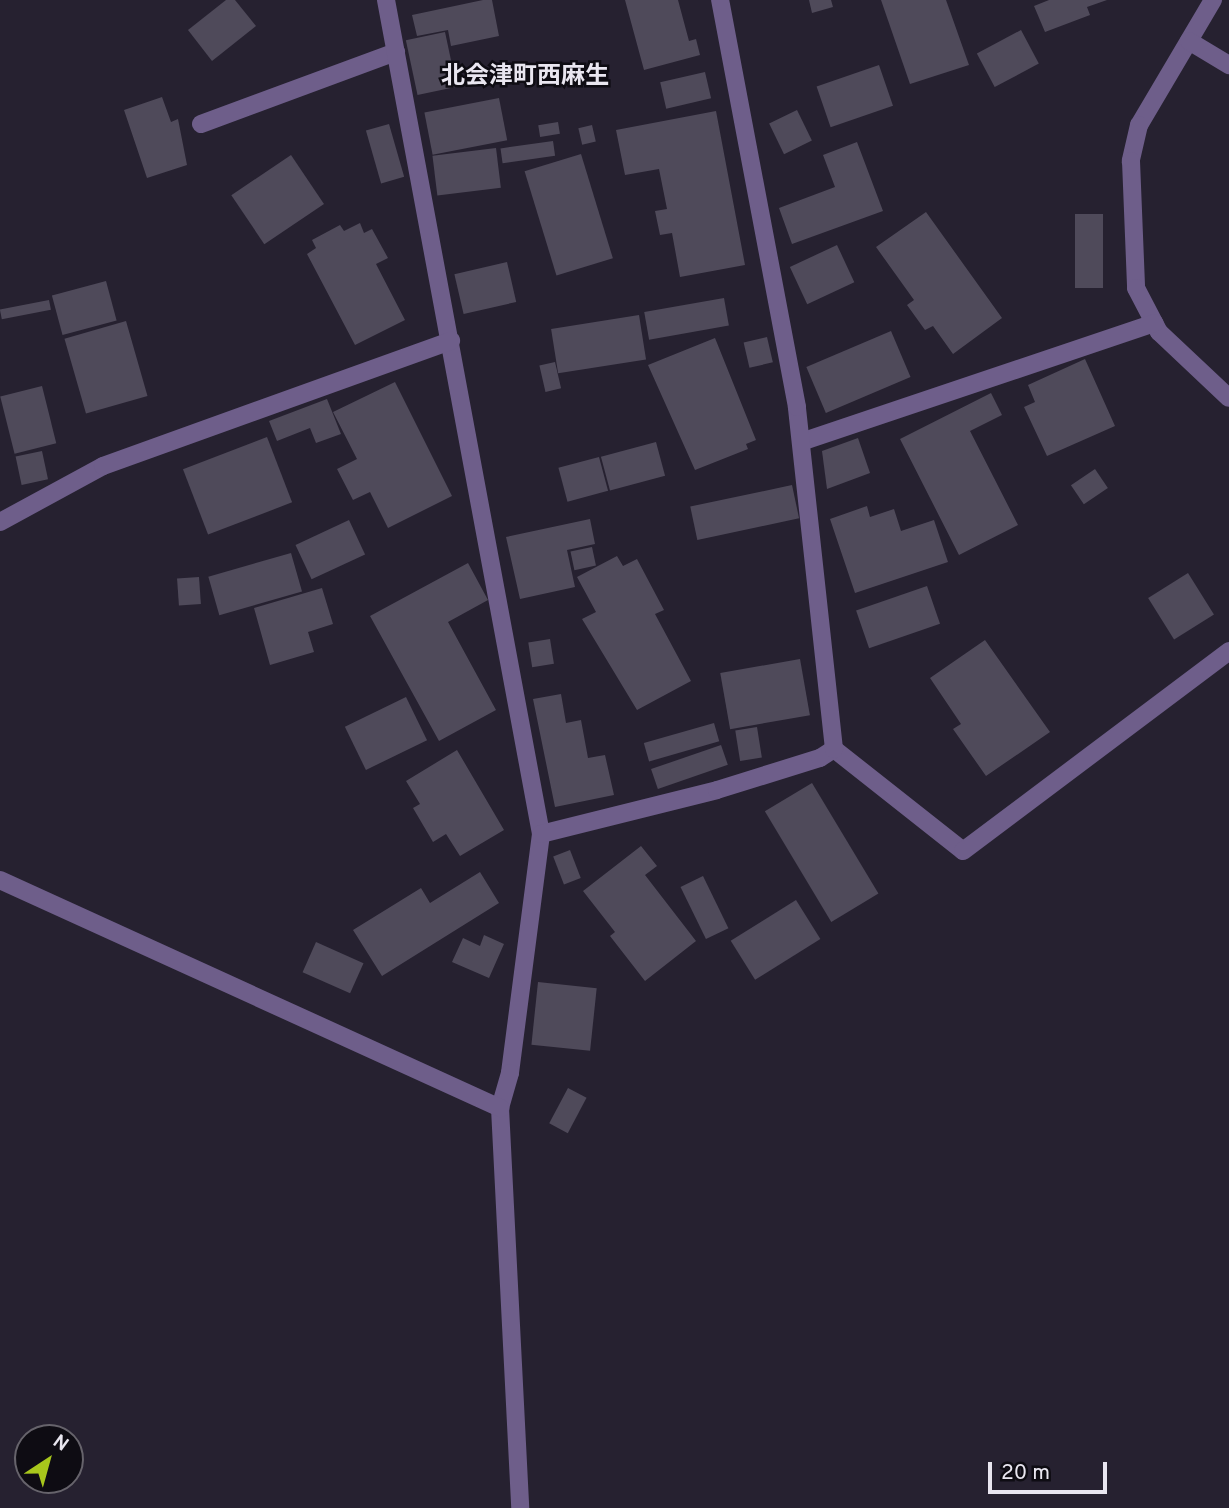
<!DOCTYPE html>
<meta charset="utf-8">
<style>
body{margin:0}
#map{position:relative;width:1229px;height:1508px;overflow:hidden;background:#262130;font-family:Overpass,"Noto Sans JP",sans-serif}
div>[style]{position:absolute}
.building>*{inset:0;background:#4f4a5a;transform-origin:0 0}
.lane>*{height:18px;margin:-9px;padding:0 9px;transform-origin:9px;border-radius:9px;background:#6e5e8a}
.street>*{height:18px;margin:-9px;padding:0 9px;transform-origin:9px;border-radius:9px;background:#6e5e8a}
span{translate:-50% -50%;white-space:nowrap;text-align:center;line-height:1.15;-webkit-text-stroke:5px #0e0c13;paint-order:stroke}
.quarter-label{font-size:24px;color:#e9e6f0;font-weight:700}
.north{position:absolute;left:14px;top:1424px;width:70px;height:70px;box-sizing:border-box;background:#0e0c13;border:2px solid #66636b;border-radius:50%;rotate:36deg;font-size:19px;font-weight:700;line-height:28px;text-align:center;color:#e9e6f0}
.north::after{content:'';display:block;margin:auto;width:24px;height:32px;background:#a8c71c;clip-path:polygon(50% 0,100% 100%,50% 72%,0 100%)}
.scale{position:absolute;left:988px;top:1462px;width:119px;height:32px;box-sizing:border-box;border:4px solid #e9e6f0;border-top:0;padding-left:9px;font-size:21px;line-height:24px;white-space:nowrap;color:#e9e6f0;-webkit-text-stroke:5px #0e0c13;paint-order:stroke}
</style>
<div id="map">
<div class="building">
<div style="clip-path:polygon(226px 0,235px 0,256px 26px,212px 61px,188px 30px)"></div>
<div style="clip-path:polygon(483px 0,492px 0,499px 36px,451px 46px,448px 30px,417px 36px,412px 15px)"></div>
<div style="clip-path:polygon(625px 0,678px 0,689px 41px,696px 39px,700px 55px,644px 70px)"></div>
<div style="clip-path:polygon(809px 0,831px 0,833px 7px,812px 13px)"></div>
<div style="clip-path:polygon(881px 0,946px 0,969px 65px,910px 84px)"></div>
<div style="clip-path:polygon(1049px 0,1107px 0,1087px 7px,1090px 15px,1045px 32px,1034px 6px)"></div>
<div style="left:1021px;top:30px;width:38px;height:50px;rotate:62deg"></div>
<div style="left:445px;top:32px;width:56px;height:40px;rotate:78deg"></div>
<div style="left:879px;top:65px;width:43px;height:66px;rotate:71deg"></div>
<div style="left:705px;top:72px;width:27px;height:46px;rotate:77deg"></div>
<div style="clip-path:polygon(162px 97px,171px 122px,178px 119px,187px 165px,147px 178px,124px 110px)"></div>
<div style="left:499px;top:98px;width:43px;height:76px;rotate:79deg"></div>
<div style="left:797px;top:110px;width:34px;height:31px;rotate:64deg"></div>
<div style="clip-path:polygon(716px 111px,745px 265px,680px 277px,672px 233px,660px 235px,655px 211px,667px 209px,659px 169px,625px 175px,616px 130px)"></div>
<div style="left:558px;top:122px;width:12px;height:20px;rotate:81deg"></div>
<div style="left:389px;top:124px;width:55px;height:24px;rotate:74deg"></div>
<div style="left:592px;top:125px;width:17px;height:14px;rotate:77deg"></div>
<div style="left:553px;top:141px;width:15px;height:53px;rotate:82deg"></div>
<div style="clip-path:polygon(857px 142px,883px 211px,792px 244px,779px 208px,835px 187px,823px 155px)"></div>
<div style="left:496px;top:148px;width:40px;height:64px;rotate:83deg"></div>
<div style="left:581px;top:154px;width:109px;height:59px;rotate:73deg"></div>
<div style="left:291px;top:155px;width:59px;height:72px;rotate:56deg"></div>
<div style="clip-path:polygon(926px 212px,1002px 318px,953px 354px,933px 326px,925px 330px,907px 305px,914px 300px,876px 247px)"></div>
<div style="left:1075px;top:214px;width:28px;height:74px"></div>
<div style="clip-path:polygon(360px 223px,364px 233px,372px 229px,388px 258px,376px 264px,405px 320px,355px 345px,307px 254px,316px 248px,312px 240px,340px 225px,344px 231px)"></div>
<div style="left:837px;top:245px;width:41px;height:52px;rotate:65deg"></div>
<div style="left:507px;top:262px;width:41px;height:54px;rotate:77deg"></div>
<div style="left:106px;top:281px;width:41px;height:56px;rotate:75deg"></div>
<div style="left:724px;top:298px;width:28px;height:81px;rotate:80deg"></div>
<div style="left:49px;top:300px;width:10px;height:50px;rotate:79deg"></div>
<div style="left:639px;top:315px;width:45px;height:89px;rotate:81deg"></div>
<div style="left:126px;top:321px;width:78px;height:64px;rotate:74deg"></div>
<div style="left:891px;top:331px;width:50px;height:92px;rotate:67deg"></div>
<div style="left:767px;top:337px;width:26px;height:24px;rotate:77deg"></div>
<div style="clip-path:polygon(715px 338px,756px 440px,746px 444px,748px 449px,695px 470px,648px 365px)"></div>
<div style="clip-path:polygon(1085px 359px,1115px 426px,1047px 456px,1024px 407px,1035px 402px,1028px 385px)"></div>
<div style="left:555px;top:362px;width:27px;height:16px;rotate:77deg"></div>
<div style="clip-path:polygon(395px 382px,452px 496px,388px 528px,370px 492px,353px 500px,337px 469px,357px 459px,333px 412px)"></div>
<div style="left:42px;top:386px;width:59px;height:43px;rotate:76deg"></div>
<div style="clip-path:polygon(991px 393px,1002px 415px,970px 431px,1018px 525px,959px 555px,900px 439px)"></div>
<div style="clip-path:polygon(327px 399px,341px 434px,316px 443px,310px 428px,277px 441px,269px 421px)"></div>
<div style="left:267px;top:437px;width:70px;height:90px;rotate:69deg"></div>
<div style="clip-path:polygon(858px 438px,870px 473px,827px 489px,822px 451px)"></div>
<div style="left:656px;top:442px;width:35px;height:57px;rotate:75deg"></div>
<div style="left:42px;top:451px;width:29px;height:27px;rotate:78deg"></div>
<div style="left:599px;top:457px;width:35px;height:42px;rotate:75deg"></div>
<div style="left:1095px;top:469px;width:23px;height:29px;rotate:56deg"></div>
<div style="left:792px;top:485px;width:34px;height:104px;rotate:78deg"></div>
<div style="clip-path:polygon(867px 506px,870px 517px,894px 509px,901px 531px,934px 520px,948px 562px,855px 593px,830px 519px)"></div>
<div style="clip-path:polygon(590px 519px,595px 544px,567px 550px,575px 587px,520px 599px,506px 537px)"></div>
<div style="left:349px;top:520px;width:38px;height:59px;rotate:65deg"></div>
<div style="left:592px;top:547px;width:19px;height:22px;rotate:78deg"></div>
<div style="left:291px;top:553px;width:40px;height:86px;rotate:74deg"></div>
<div style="clip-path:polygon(617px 556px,623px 566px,637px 559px,664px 610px,655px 614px,691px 681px,637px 710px,582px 619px,596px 612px,577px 577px)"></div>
<div style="clip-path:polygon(468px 563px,488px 600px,448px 622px,496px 710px,439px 741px,370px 616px)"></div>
<div style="left:1188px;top:573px;width:49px;height:47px;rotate:58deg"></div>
<div style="left:199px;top:577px;width:27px;height:22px;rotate:86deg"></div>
<div style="left:927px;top:586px;width:40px;height:75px;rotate:71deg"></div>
<div style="clip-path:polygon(322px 588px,333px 624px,308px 632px,314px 652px,270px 665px,254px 608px)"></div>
<div style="left:550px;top:639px;width:25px;height:22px;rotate:81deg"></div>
<div style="clip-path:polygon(985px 640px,1050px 732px,986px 776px,953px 729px,961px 724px,930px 678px)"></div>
<div style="left:800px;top:659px;width:57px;height:81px;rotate:80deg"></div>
<div style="clip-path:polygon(561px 694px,566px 723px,581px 720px,588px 758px,605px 755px,614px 795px,555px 807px,533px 699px)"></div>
<div style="left:406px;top:697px;width:48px;height:68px;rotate:64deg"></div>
<div style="left:714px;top:723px;width:19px;height:73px;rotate:74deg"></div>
<div style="left:757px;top:727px;width:31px;height:22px;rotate:81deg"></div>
<div style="left:721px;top:745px;width:21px;height:74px;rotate:71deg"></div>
<div style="clip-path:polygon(457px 750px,504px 830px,460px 856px,446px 834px,433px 842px,413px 808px,420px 804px,406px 781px)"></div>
<div style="left:812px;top:783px;width:129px;height:55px;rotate:59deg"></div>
<div style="clip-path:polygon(641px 846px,657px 866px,645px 875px,696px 941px,645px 981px,610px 936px,615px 932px,583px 891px)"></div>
<div style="left:570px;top:850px;width:30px;height:18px;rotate:69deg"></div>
<div style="clip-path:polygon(480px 872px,499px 903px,382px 976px,353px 930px,421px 888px,430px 903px)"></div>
<div style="left:703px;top:876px;width:58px;height:25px;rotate:64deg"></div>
<div style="left:796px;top:900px;width:46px;height:77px;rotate:58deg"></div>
<div style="clip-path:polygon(484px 935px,504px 944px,489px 978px,452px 962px,463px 938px,480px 946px)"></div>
<div style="left:316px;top:942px;width:52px;height:33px;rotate:24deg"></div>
<div style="left:538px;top:982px;width:59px;height:63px;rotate:6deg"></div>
<div style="left:568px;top:1088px;width:21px;height:40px;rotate:28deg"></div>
</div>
<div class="lane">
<div style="left:201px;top:124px;width:208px;rotate:-20.3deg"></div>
</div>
<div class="street">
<div style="left:386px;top:0;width:848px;rotate:79.47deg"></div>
<div style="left:541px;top:834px;width:241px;rotate:97.4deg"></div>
<div style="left:510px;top:1073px;width:36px;rotate:106deg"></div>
<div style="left:500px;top:1108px;width:400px;rotate:87.1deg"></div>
<div style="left:1213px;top:0;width:145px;rotate:120.6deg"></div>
<div style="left:1139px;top:125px;width:37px;rotate:103deg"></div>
<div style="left:1131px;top:161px;width:127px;rotate:87.7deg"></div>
<div style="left:1136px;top:288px;width:50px;rotate:62.4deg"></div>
<div style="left:1159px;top:332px;width:96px;rotate:43.3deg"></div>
<div style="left:1189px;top:41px;width:47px;rotate:31deg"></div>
<div style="left:801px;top:442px;width:373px;rotate:-18.6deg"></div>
<div style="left:0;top:522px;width:117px;rotate:-28.5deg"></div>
<div style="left:103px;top:466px;width:370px;rotate:-19.8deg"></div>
<div style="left:834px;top:749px;width:164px;rotate:38.3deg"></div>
<div style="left:963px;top:851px;width:333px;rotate:-36.9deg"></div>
<div style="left:541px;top:834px;width:181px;rotate:-14deg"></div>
<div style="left:717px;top:790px;width:108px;rotate:-17.3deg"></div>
<div style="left:820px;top:758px;width:17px;rotate:-33deg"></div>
<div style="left:834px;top:749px;width:344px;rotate:-96.2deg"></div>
<div style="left:797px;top:407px;width:414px;rotate:-100.7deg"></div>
<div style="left:0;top:880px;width:550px;rotate:24.51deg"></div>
</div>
<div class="quarter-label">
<span style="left:525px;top:78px">北会津町西麻生</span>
</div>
<div class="north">N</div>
<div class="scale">20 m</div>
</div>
